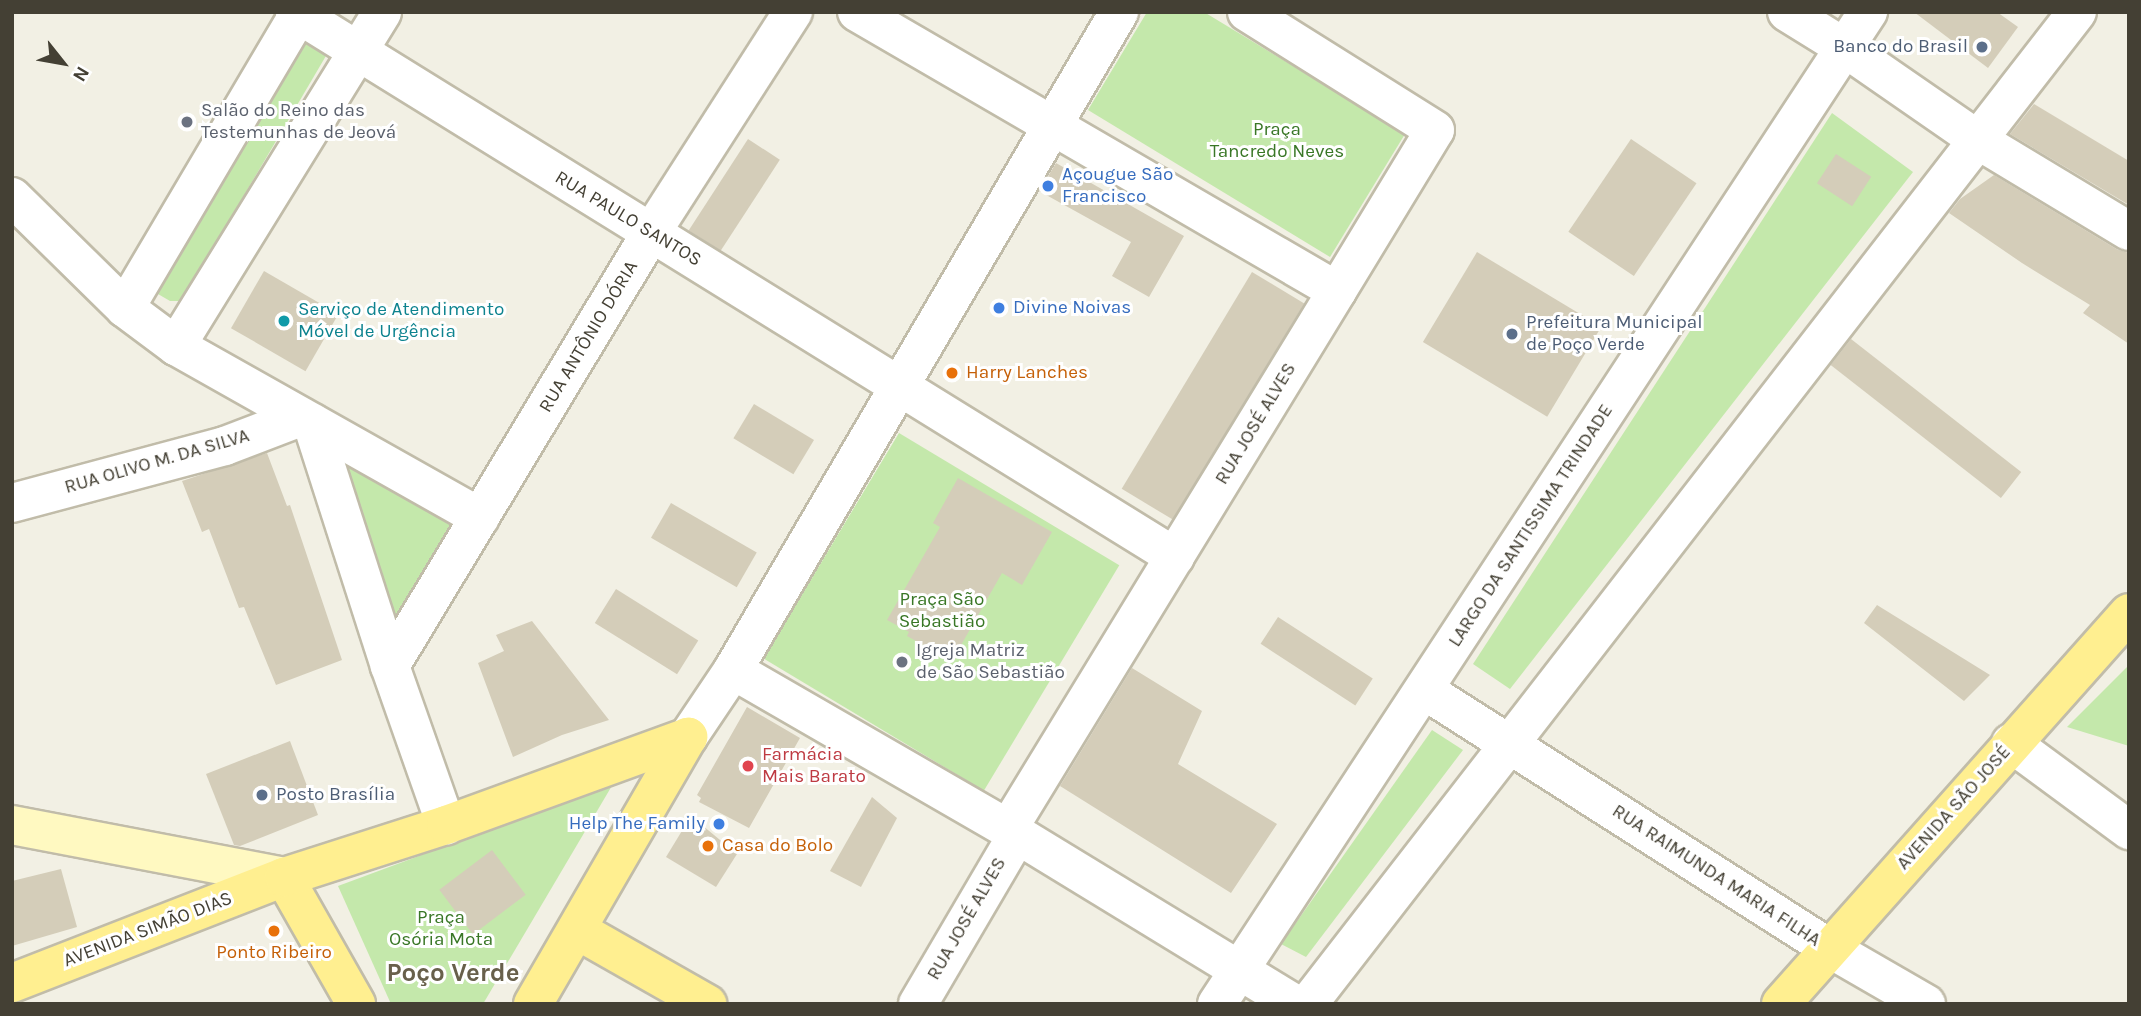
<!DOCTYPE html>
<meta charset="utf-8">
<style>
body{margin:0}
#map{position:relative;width:2141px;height:1016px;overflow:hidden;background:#f2f0e4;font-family:Karla,sans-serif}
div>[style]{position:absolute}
.green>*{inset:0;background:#c4e8ab;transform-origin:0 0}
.building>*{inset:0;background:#d4cdb9;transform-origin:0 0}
.roads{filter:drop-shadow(2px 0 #c1bca9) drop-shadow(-2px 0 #c1bca9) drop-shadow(0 2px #c1bca9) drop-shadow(0 -2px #c1bca9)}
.minor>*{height:38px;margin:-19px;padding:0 19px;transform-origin:19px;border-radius:19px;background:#fff}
.secondary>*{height:38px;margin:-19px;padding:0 19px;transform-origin:19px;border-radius:19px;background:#fff9c1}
.primary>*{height:38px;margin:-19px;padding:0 19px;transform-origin:19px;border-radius:19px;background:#ffef90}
.dots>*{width:19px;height:19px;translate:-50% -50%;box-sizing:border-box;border:4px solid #fff;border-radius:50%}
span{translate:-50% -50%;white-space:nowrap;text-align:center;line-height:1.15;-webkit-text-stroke:6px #fff;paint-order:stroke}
.service-label{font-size:19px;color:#4e5e75}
.right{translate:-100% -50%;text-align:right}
.left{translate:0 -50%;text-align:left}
.worship-label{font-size:19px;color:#5b616d}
.park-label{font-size:19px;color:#397726}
.shop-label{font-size:19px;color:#366cbe}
.street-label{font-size:19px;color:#444034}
.culture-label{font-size:19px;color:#0d838f}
.food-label{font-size:19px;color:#c56008}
.health-label{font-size:19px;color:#be3a42}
.district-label{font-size:26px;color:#68604b;font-weight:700}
.frame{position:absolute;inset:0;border:14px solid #444034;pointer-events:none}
.north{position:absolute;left:28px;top:28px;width:70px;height:70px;-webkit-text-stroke:5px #fff;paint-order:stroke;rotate:121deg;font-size:19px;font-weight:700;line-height:28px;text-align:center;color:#444034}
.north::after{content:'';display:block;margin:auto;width:24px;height:32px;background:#444034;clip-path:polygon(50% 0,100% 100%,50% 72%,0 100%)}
</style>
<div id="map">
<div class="green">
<div style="clip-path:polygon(1147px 12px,1204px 12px,1405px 134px,1330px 257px,1088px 110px)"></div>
<div style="clip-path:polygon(303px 31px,330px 49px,182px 301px,170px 301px,158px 294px,154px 279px)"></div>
<div style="clip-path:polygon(1832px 113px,1913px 172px,1510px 689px,1473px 664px)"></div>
<div style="left:899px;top:433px;width:257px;height:263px;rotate:31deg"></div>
<div style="clip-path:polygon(340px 451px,459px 521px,393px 633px)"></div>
<div style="clip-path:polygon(2129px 665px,2129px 746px,2067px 727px)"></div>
<div style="clip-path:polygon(1432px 730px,1463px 750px,1306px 957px,1281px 944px)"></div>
<div style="clip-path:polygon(613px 784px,483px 1004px,391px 1004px,338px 886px)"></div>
</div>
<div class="building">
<div style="clip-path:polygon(1914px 12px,1997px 12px,2018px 27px,1988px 68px)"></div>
<div style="clip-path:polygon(2034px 104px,2129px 161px,2129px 205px,2010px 134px)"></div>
<div style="left:748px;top:139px;width:38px;height:109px;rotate:33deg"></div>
<div style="left:1631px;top:139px;width:79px;height:112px;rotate:34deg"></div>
<div style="left:1836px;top:154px;width:42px;height:35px;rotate:33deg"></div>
<div style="clip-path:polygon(1056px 163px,1184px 236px,1149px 297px,1112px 276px,1131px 242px,1039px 191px)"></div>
<div style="clip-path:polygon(1994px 175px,2118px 250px,2129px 253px,2129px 344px,2083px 313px,2090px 305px,2022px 263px,1949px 213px,1960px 199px)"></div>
<div style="left:1477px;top:252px;width:145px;height:105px;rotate:31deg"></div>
<div style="left:264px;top:271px;width:86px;height:66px;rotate:30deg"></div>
<div style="left:1252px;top:272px;width:61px;height:253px;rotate:31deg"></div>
<div style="left:1851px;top:339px;width:216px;height:33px;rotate:38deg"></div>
<div style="left:754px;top:404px;width:70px;height:40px;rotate:31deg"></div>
<div style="clip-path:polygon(267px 453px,287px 506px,290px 505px,342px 660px,276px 685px,244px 607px,239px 608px,209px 529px,202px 532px,182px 481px)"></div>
<div style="clip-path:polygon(958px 478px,1052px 532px,1022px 585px,1002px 573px,952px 661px,907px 636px,909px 632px,887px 620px,940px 527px,933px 523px)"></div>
<div style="left:671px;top:503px;width:99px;height:40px;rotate:30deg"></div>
<div style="left:616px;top:589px;width:97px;height:40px;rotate:32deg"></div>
<div style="clip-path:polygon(1877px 605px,1990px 675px,1964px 701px,1864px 623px)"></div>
<div style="left:1278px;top:617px;width:113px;height:32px;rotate:33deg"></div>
<div style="clip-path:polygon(532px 621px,609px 720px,562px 735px,513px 757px,478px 663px,504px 651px,496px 635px)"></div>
<div style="clip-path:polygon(1132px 668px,1202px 711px,1178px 764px,1277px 824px,1231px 893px,1060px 786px)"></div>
<div style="clip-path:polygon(747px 707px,800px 738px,749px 828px,699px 802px,701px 798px,697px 795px)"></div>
<div style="clip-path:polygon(290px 741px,318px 815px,240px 846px,234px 845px,206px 774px)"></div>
<div style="clip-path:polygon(872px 797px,897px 818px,861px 887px,830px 871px)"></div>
<div style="clip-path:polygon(691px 816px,737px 854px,716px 887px,666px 857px)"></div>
<div style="left:492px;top:850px;width:56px;height:66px;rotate:53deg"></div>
<div style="clip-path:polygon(61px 869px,77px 927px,12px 946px,12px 881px)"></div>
</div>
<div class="roads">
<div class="minor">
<div style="left:295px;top:12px;width:1035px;rotate:31.77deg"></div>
<div style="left:857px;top:12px;width:555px;rotate:30.17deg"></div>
<div style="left:1337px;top:291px;width:188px;rotate:-58.7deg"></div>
<div style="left:1435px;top:130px;width:222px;rotate:-147.9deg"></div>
<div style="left:1787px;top:12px;width:68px;rotate:31.8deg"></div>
<div style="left:1845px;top:48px;width:162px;rotate:34.7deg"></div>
<div style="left:1978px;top:140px;width:176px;rotate:31.1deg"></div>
<div style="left:12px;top:197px;width:158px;rotate:44.5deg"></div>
<div style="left:125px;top:308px;width:64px;rotate:36.7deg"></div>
<div style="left:176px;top:346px;width:349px;rotate:29.4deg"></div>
<div style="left:125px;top:308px;width:344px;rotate:-59.4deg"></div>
<div style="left:176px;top:346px;width:392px;rotate:-58.3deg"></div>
<div style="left:312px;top:423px;width:255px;rotate:72.2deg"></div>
<div style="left:390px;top:666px;width:169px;rotate:70.6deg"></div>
<div style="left:12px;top:503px;width:220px;rotate:-15deg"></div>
<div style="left:225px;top:446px;width:81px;rotate:-20.9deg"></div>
<div style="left:390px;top:666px;width:506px;rotate:-58.92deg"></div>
<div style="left:651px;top:233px;width:263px;rotate:-57.3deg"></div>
<div style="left:733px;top:670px;width:318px;rotate:30deg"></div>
<div style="left:1008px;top:829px;width:336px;rotate:31.4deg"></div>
<div style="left:1424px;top:690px;width:480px;rotate:32.5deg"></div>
<div style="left:1829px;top:948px;width:112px;rotate:30deg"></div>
<div style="left:688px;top:737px;width:81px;rotate:-56.1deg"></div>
<div style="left:733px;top:670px;width:763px;rotate:-59.6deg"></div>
<div style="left:2011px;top:743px;width:147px;rotate:36.4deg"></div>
<div style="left:1008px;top:829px;width:631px;rotate:-58.55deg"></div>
<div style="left:918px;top:1004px;width:196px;rotate:-59.6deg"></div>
<div style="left:1217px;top:1004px;width:1187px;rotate:-56.73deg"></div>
<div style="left:1308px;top:1004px;width:1255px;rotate:-52.22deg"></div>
</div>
<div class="secondary">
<div style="left:12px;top:825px;width:277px;rotate:10.8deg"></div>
</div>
<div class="primary">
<div style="left:284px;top:877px;width:146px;rotate:60.4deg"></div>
<div style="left:577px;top:930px;width:150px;rotate:29.6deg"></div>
<div style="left:12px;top:983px;width:292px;rotate:-21.3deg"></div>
<div style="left:284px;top:877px;width:170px;rotate:-17.8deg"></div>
<div style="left:446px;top:825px;width:258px;rotate:-20deg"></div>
<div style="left:533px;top:1004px;width:309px;rotate:-59.9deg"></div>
<div style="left:1781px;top:1004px;width:523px;rotate:-48.33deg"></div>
</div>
</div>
<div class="dots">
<div style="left:1982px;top:47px;background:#5c6f8a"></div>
<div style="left:187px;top:122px;background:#6b7280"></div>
<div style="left:1048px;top:186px;background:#3f7fe0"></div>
<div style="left:999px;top:308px;background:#3f7fe0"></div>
<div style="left:284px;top:321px;background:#0f9aa8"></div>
<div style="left:1512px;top:334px;background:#5c6f8a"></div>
<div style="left:952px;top:373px;background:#e8710a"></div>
<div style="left:902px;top:662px;background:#6b7280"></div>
<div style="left:748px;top:766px;background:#e0444e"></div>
<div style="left:262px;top:795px;background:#5c6f8a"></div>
<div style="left:719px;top:824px;background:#3f7fe0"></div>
<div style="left:708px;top:846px;background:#e8710a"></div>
<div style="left:274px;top:931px;background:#e8710a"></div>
</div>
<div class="service-label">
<span class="right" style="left:1968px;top:47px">Banco do Brasil</span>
<span class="left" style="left:1526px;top:334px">Prefeitura Municipal<br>de Poço Verde</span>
<span class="left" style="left:276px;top:795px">Posto Brasília</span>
</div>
<div class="worship-label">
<span class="left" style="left:201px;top:122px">Salão do Reino das<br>Testemunhas de Jeová</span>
<span class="left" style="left:916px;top:662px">Igreja Matriz<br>de São Sebastião</span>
</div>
<div class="park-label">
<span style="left:1277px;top:141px">Praça<br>Tancredo Neves</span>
<span style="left:942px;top:611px">Praça São<br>Sebastião</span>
<span style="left:441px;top:929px">Praça<br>Osória Mota</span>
</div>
<div class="shop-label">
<span class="left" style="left:1062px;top:186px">Açougue São<br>Francisco</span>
<span class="left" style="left:1013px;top:308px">Divine Noivas</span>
<span class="right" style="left:705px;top:824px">Help The Family</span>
</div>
<div class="street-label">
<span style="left:628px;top:219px;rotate:31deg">RUA PAULO SANTOS</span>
<span style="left:589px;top:337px;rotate:-59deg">RUA ANTÔNIO DÓRIA</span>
<span style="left:1256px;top:424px;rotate:-59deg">RUA JOSÉ ALVES</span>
<span style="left:157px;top:462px;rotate:-16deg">RUA OLIVO M. DA SILVA</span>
<span style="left:1531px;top:526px;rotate:-57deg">LARGO DA SANTISSIMA TRINDADE</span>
<span style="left:1954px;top:808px;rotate:-48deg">AVENIDA SÃO JOSÉ</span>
<span style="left:1716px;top:876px;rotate:33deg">RUA RAIMUNDA MARIA FILHA</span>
<span style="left:967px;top:919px;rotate:-60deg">RUA JOSÉ ALVES</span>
<span style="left:148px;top:930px;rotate:-21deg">AVENIDA SIMÃO DIAS</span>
</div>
<div class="culture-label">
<span class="left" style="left:298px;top:321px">Serviço de Atendimento<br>Móvel de Urgência</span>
</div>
<div class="food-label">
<span class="left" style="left:966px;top:373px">Harry Lanches</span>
<span class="left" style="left:722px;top:846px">Casa do Bolo</span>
<span style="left:274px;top:953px">Ponto Ribeiro</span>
</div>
<div class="health-label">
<span class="left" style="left:762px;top:766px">Farmácia<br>Mais Barato</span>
</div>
<div class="district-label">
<span style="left:453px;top:973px">Poço Verde</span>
</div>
<div class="frame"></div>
<div class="north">N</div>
</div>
